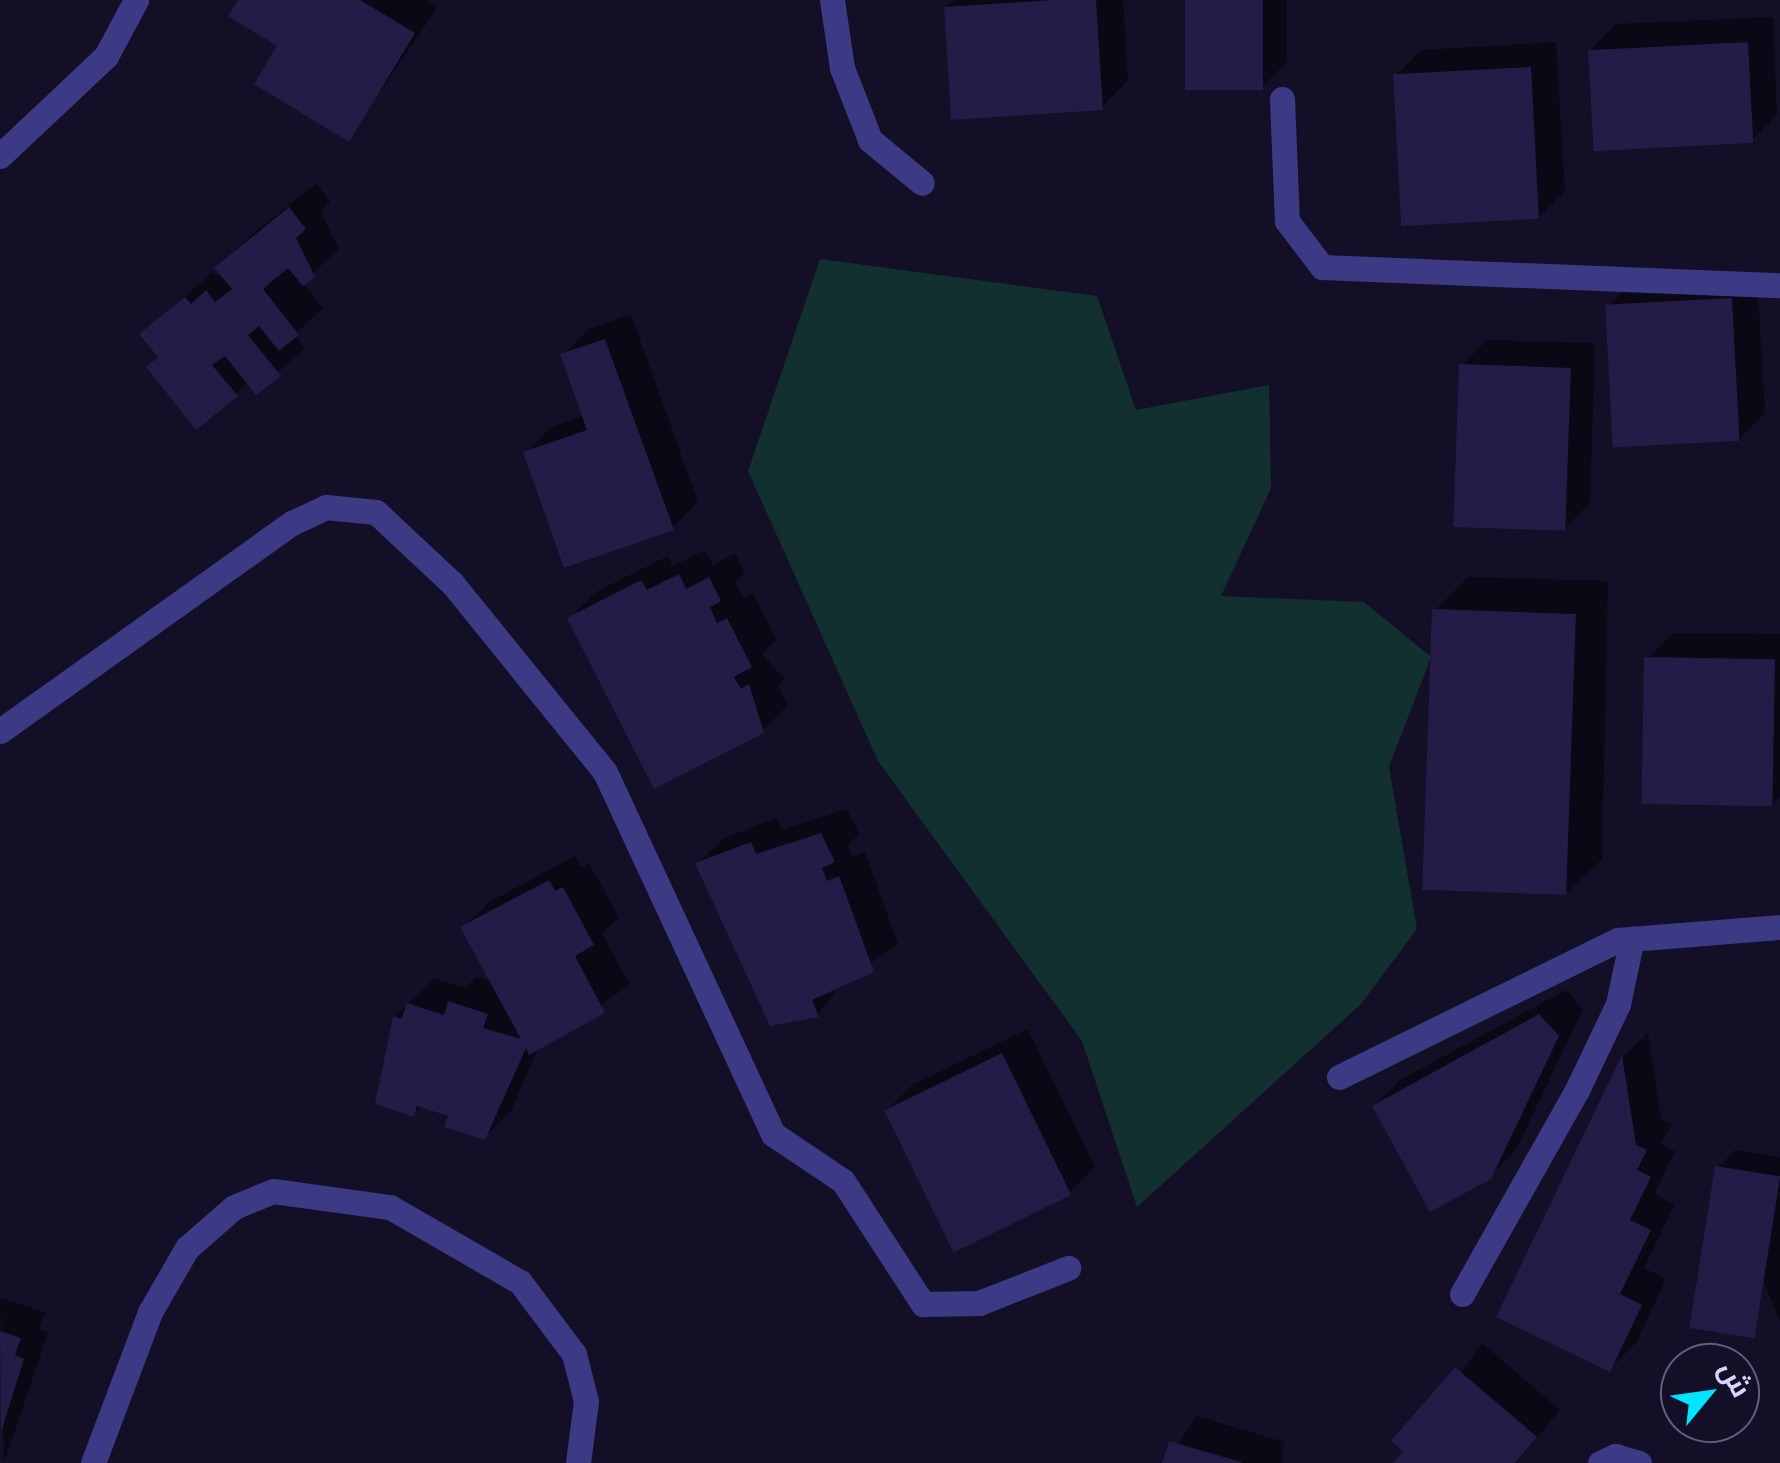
<!DOCTYPE html>
<meta charset="utf-8">
<style>
body{margin:0}
#map{position:relative;width:1780px;height:1463px;overflow:hidden;background:#130f26;font-family:Karla,Cairo,sans-serif}
div>[style]{position:absolute}
.green>*{inset:0;background:#12302f}
.shadow>*{inset:0;background:#0007}
.building>*{inset:0;background:#241b47;transform-origin:0 0}
.service>*{height:25px;margin:-12.5px;padding:0 12.5px;transform-origin:12.5px;border-radius:12.5px;background:#3d3a85}
.minor>*{height:25px;margin:-12.5px;padding:0 12.5px;transform-origin:12.5px;border-radius:12.5px;background:#3d3a85}
span{translate:-50% -50%;white-space:nowrap;text-align:center;line-height:1.15;-webkit-text-stroke:8px #130f26;paint-order:stroke}
.north{position:absolute;left:1660px;top:1343px;width:100px;height:100px;box-sizing:border-box;background:#130f26;border:2px solid #625e7d;border-radius:50%;rotate:61deg;font-size:28px;font-weight:700;line-height:40px;text-align:center;color:#d9d4ff}
.north::after{content:'';display:block;margin:auto;width:35px;height:45px;background:#00e5ff;clip-path:polygon(50% 0,100% 100%,50% 72%,0 100%)}
</style>
<div id="map">
<div class="green">
<div style="clip-path:polygon(820px 259px,1097px 296px,1136px 410px,1269px 385px,1271px 488px,1221px 596px,1364px 602px,1431px 657px,1389px 767px,1417px 929px,1361px 1004px,1137px 1207px,1082px 1041px,878px 761px,748px 471px)"></div>
</div>
<div class="shadow">
<div style="clip-path:polygon(241px 0,427px 0,438px 7px,348px 138px)"></div>
<div style="clip-path:polygon(954px 0,1123px 0,1128px 81px,1102px 107px,946px 8px)"></div>
<div style="clip-path:polygon(1187px 0,1287px 0,1287px 62px,1261px 88px)"></div>
<div style="clip-path:polygon(1773px 17px,1777px 115px,1752px 140px,1591px 50px,1616px 24px)"></div>
<div style="clip-path:polygon(1556px 42px,1565px 191px,1539px 217px,1395px 76px,1421px 50px)"></div>
<div style="clip-path:polygon(316px 183px,330px 202px,321px 212px,339px 249px,303px 283px,323px 308px,295px 335px,305px 348px,256px 392px,249px 382px,236px 394px,160px 356px,142px 334px,212px 273px,223px 275px,217px 268px,243px 242px)"></div>
<div style="clip-path:polygon(1757px 274px,1765px 413px,1739px 439px,1608px 306px,1634px 281px)"></div>
<div style="clip-path:polygon(631px 314px,698px 502px,672px 528px,525px 453px,551px 427px,585px 415px,563px 355px,589px 329px)"></div>
<div style="clip-path:polygon(1487px 340px,1595px 343px,1590px 503px,1564px 529px,1461px 366px)"></div>
<div style="clip-path:polygon(705px 550px,713px 565px,735px 553px,745px 573px,735px 583px,744px 599px,753px 594px,777px 640px,762px 654px,785px 679px,778px 686px,788px 705px,762px 731px,570px 618px,596px 592px,668px 556px,673px 566px)"></div>
<div style="clip-path:polygon(1468px 577px,1608px 581px,1602px 859px,1568px 892px,1435px 610px)"></div>
<div style="clip-path:polygon(1673px 633px,1780px 634px,1780px 796px,1773px 803px,1647px 659px)"></div>
<div style="clip-path:polygon(847px 809px,859px 834px,848px 845px,853px 857px,865px 852px,898px 944px,841px 984px,818px 1015px,698px 863px,724px 838px,777px 818px,782px 830px)"></div>
<div style="clip-path:polygon(575px 856px,581px 867px,589px 863px,619px 918px,602px 934px,630px 985px,539px 1046px,511px 1111px,485px 1137px,423px 1105px,413px 1114px,395px 1017px,435px 978px,465px 988px,476px 977px,493px 982px,463px 928px,489px 902px)"></div>
<div style="clip-path:polygon(1566px 990px,1583px 1009px,1516px 1150px,1489px 1177px,1375px 1106px,1400px 1080px)"></div>
<div style="clip-path:polygon(1028px 1029px,1095px 1167px,1069px 1193px,887px 1110px,912px 1085px)"></div>
<div style="clip-path:polygon(1648px 1033px,1661px 1119px,1671px 1124px,1661px 1144px,1675px 1151px,1654px 1194px,1675px 1204px,1644px 1268px,1666px 1279px,1636px 1343px,1610px 1369px,1499px 1316px,1624px 1056px)"></div>
<div style="clip-path:polygon(1735px 1150px,1780px 1157px,1780px 1322px,1718px 1167px)"></div>
<div style="clip-path:polygon(0 1298px,45px 1312px,39px 1329px,48px 1333px,4px 1463px)"></div>
<div style="clip-path:polygon(1482px 1343px,1560px 1410px,1516px 1463px,1396px 1463px)"></div>
<div style="clip-path:polygon(1197px 1416px,1284px 1442px,1282px 1463px,1165px 1463px)"></div>
</div>
<div class="building">
<div style="clip-path:polygon(238px 0,360px 0,415px 33px,349px 142px,254px 84px,277px 46px,228px 16px)"></div>
<div style="clip-path:polygon(1054px 0,1096px 0,1103px 110px,951px 120px,944px 7px)"></div>
<div style="left:1185px;top:0;width:78px;height:90px"></div>
<div style="left:1748px;top:42px;width:101px;height:160px;rotate:87deg"></div>
<div style="left:1531px;top:67px;width:152px;height:138px;rotate:87deg"></div>
<div style="clip-path:polygon(289px 207px,306px 229px,296px 238px,315px 277px,303px 286px,288px 268px,263px 289px,299px 335px,279px 351px,259px 326px,248px 335px,281px 376px,256px 395px,225px 356px,212px 365px,238px 396px,196px 430px,146px 367px,158px 357px,139px 334px,185px 297px,191px 304px,206px 290px,215px 302px,232px 289px,214px 268px)"></div>
<div style="left:1732px;top:298px;width:143px;height:127px;rotate:87deg"></div>
<div style="clip-path:polygon(605px 339px,674px 530px,564px 568px,523px 452px,587px 430px,560px 354px)"></div>
<div style="left:1459px;top:364px;width:112px;height:163px;rotate:2deg"></div>
<div style="clip-path:polygon(679px 574px,686px 589px,709px 577px,721px 601px,710px 607px,717px 623px,727px 618px,752px 667px,734px 677px,741px 689px,749px 684px,764px 733px,654px 789px,567px 618px,641px 580px,647px 590px)"></div>
<div style="left:1432px;top:609px;width:144px;height:281px;rotate:2deg"></div>
<div style="left:1644px;top:657px;width:131px;height:147px;rotate:1deg"></div>
<div style="clip-path:polygon(821px 833px,835px 862px,822px 868px,827px 881px,839px 876px,874px 972px,812px 1000px,819px 1017px,770px 1026px,695px 863px,751px 842px,756px 854px)"></div>
<div style="clip-path:polygon(549px 880px,555px 891px,563px 887px,594px 945px,575px 956px,605px 1013px,529px 1055px,526px 1048px,485px 1140px,444px 1127px,448px 1116px,417px 1106px,414px 1117px,375px 1104px,393px 1016px,401px 1019px,407px 1003px,444px 1015px,448px 1001px,488px 1014px,483px 1028px,521px 1039px,460px 927px)"></div>
<div style="clip-path:polygon(1539px 1014px,1559px 1036px,1491px 1179px,1430px 1212px,1372px 1106px)"></div>
<div style="left:1002px;top:1053px;width:158px;height:131px;rotate:64deg"></div>
<div style="clip-path:polygon(1622px 1055px,1636px 1145px,1647px 1150px,1637px 1170px,1651px 1177px,1630px 1220px,1651px 1230px,1620px 1294px,1642px 1305px,1610px 1372px,1496px 1317px)"></div>
<div style="left:1715px;top:1166px;width:66px;height:164px;rotate:9deg"></div>
<div style="clip-path:polygon(0 1331px,21px 1338px,15px 1355px,24px 1359px,1px 1432px)"></div>
<div style="clip-path:polygon(1455px 1367px,1537px 1437px,1515px 1463px,1393px 1463px,1403px 1451px,1391px 1441px)"></div>
<div style="clip-path:polygon(1169px 1441px,1241px 1462px,1241px 1463px,1162px 1463px)"></div>
</div>
<div class="service">
<div style="left:1600px;top:1463px;width:17px;rotate:-25deg"></div>
<div style="left:1615px;top:1456px;width:25px;rotate:16deg"></div>
</div>
<div class="minor">
<div style="left:832px;top:0;width:69px;rotate:81.6deg"></div>
<div style="left:842px;top:68px;width:77px;rotate:68.7deg"></div>
<div style="left:870px;top:140px;width:67px;rotate:39.6deg"></div>
<div style="left:1282px;top:99px;width:122px;rotate:87.7deg"></div>
<div style="left:1287px;top:221px;width:58px;rotate:52.7deg"></div>
<div style="left:1322px;top:267px;width:458px;rotate:2.3deg"></div>
<div style="left:0;top:156px;width:146px;rotate:-43.3deg"></div>
<div style="left:106px;top:56px;width:64px;rotate:-61.8deg"></div>
<div style="left:0;top:731px;width:359px;rotate:-35.5deg"></div>
<div style="left:292px;top:523px;width:38px;rotate:-25deg"></div>
<div style="left:326px;top:507px;width:50px;rotate:5.7deg"></div>
<div style="left:376px;top:512px;width:104px;rotate:43.1deg"></div>
<div style="left:452px;top:583px;width:243px;rotate:51deg"></div>
<div style="left:605px;top:772px;width:399px;rotate:65.1deg"></div>
<div style="left:773px;top:1134px;width:84px;rotate:33.9deg"></div>
<div style="left:843px;top:1181px;width:147px;rotate:57deg"></div>
<div style="left:923px;top:1304px;width:56px;rotate:-1deg"></div>
<div style="left:979px;top:1303px;width:96px;rotate:-21.5deg"></div>
<div style="left:1339px;top:1077px;width:311px;rotate:-26.2deg"></div>
<div style="left:1618px;top:940px;width:163px;rotate:-4.6deg"></div>
<div style="left:1462px;top:1294px;width:234px;rotate:-60.6deg"></div>
<div style="left:1577px;top:1090px;width:95px;rotate:-64.5deg"></div>
<div style="left:1618px;top:1004px;width:67px;rotate:-78deg"></div>
<div style="left:93px;top:1463px;width:161px;rotate:-69.3deg"></div>
<div style="left:150px;top:1312px;width:74px;rotate:-60deg"></div>
<div style="left:187px;top:1248px;width:62px;rotate:-41.1deg"></div>
<div style="left:234px;top:1207px;width:42px;rotate:-22.3deg"></div>
<div style="left:273px;top:1191px;width:118px;rotate:7.8deg"></div>
<div style="left:390px;top:1207px;width:150px;rotate:30deg"></div>
<div style="left:520px;top:1282px;width:90px;rotate:53.1deg"></div>
<div style="left:574px;top:1354px;width:49px;rotate:75.7deg"></div>
<div style="left:586px;top:1401px;width:63px;rotate:97.4deg"></div>
</div>
<div class="north">ش</div>
</div>
